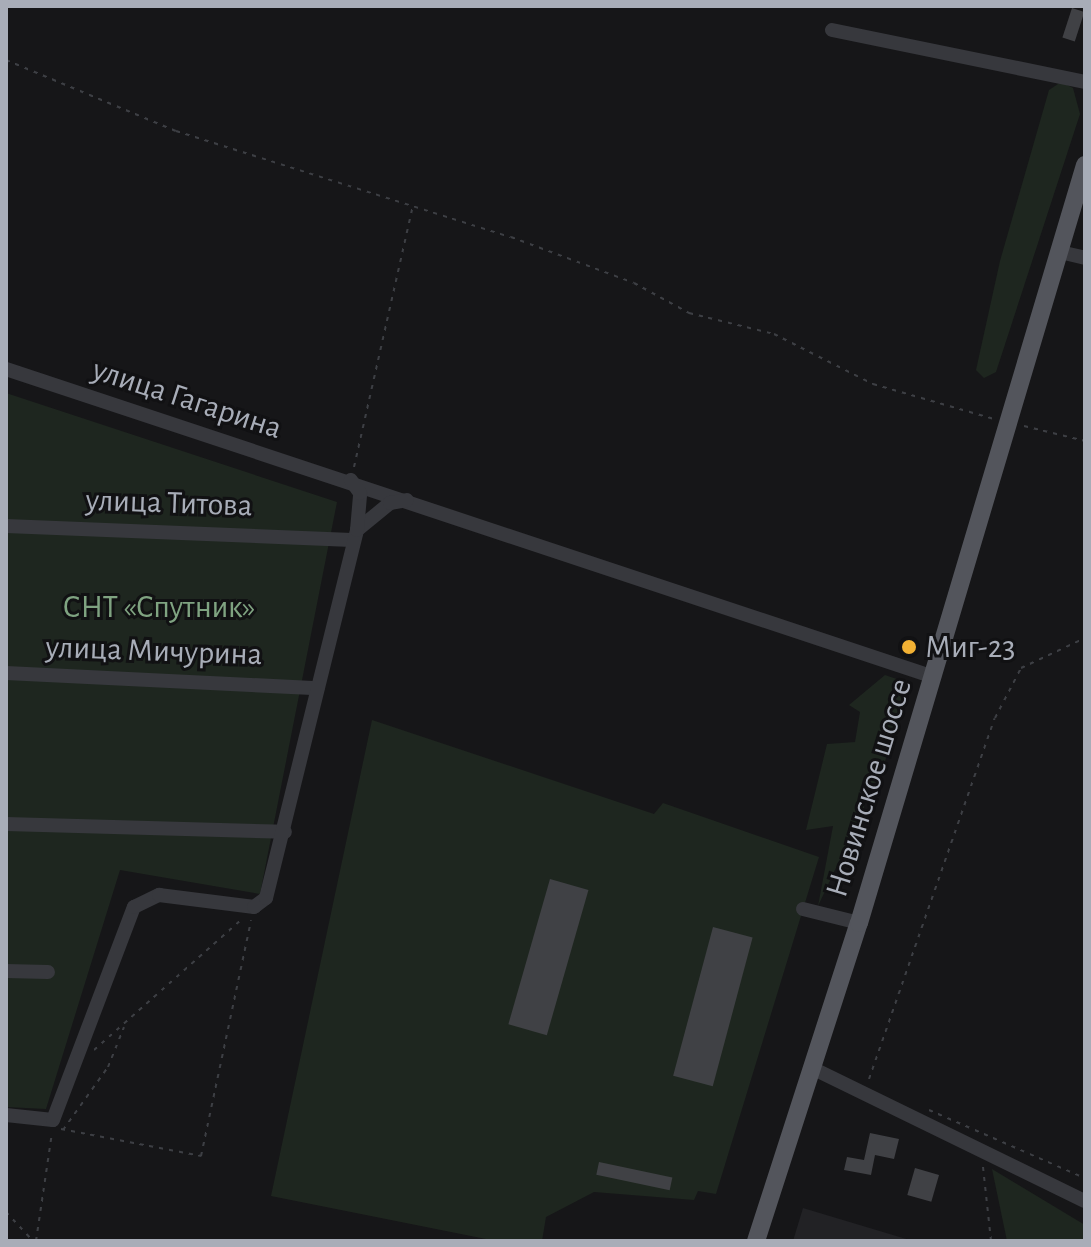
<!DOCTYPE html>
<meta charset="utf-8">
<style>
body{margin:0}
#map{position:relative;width:1091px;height:1247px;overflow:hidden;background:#161618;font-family:"Alegreya Sans",sans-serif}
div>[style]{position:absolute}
.built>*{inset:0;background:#222225}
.green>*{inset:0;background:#1e261f}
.building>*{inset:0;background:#404145;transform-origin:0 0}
.path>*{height:2px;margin-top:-1px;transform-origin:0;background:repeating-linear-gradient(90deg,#3d3f44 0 4px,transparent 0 10px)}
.minor>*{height:14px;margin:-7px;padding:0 7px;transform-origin:7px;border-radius:7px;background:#37383d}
.major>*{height:18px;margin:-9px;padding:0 9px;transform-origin:9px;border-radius:9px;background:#53555c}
.dots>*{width:22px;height:22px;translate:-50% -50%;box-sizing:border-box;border:4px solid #111113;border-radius:50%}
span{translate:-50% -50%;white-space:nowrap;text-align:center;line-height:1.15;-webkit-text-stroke:6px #111113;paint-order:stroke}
.street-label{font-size:32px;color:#a8adb8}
.park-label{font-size:32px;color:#7fa381}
.poi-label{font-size:32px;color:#a8adb8}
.left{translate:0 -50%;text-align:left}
.frame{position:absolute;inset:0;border:8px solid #a8adb8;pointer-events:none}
</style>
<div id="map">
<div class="built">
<div style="clip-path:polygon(803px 1208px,913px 1241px,793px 1241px)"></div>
</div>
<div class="green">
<div style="clip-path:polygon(1061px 82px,1073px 88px,1080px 114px,996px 372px,984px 378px,976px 370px,1000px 261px,1049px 90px)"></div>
<div style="clip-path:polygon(6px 393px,337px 502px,260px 894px,120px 870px,46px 1109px,6px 1107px)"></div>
<div style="clip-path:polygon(885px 675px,911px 684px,878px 782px,865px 785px,864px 808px,818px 906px,833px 826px,806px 830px,827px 744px,855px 742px,860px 712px,849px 705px)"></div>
<div style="clip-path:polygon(372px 720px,654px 814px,663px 803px,819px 857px,716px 1194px,698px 1191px,694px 1200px,594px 1192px,546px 1217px,542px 1241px,496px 1241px,271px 1196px)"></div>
<div style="clip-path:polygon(992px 1169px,1085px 1225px,1085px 1241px,1007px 1241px)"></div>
</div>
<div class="building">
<div style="left:1072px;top:8px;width:13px;height:31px;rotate:18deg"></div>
<div style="left:550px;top:879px;width:40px;height:151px;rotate:16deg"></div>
<div style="left:713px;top:927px;width:41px;height:154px;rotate:15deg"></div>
<div style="clip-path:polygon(870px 1133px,899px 1139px,894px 1159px,875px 1155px,871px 1175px,844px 1170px,847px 1157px,864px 1160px)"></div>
<div style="left:599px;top:1162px;width:75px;height:13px;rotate:12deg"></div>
<div style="left:915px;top:1168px;width:25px;height:28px;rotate:16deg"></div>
</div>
<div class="path">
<div style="left:6px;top:60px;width:184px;rotate:22.7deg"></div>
<div style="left:176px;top:131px;width:351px;rotate:17.6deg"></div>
<div style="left:511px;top:237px;width:131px;rotate:20.5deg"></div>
<div style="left:634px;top:283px;width:63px;rotate:28.6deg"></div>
<div style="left:689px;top:313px;width:88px;rotate:13.9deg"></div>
<div style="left:774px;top:334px;width:111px;rotate:26.8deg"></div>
<div style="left:873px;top:384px;width:126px;rotate:16.1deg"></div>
<div style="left:1024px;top:426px;width:63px;rotate:13.8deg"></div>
<div style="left:354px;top:467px;width:269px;rotate:-77.3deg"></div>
<div style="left:94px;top:1050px;width:198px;rotate:-41.5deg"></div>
<div style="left:869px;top:1079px;width:382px;rotate:-70.8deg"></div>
<div style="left:995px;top:718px;width:56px;rotate:-62.5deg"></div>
<div style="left:1021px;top:668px;width:71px;rotate:-25.1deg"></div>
<div style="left:929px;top:1110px;width:170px;rotate:23.6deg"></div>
<div style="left:61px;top:1129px;width:143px;rotate:10.9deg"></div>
<div style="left:201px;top:1156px;width:241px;rotate:-78deg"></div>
<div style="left:63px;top:1130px;width:77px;rotate:-54.5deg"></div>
<div style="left:108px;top:1067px;width:43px;rotate:-68.2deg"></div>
<div style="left:983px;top:1167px;width:74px;rotate:83.8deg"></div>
<div style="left:6px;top:1212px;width:40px;rotate:47deg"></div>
<div style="left:36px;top:1241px;width:109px;rotate:-81.6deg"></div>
</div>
<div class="minor">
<div style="left:832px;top:30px;width:258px;rotate:11.6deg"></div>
<div style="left:1060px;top:252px;width:26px;rotate:13deg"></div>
<div style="left:6px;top:369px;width:978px;rotate:18.36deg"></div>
<div style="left:6px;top:526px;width:346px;rotate:2.3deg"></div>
<div style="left:357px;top:530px;width:43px;rotate:-39.3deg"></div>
<div style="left:390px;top:503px;width:17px;rotate:-10deg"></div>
<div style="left:6px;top:673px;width:312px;rotate:2.8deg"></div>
<div style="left:6px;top:824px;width:279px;rotate:1.6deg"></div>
<div style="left:803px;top:909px;width:58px;rotate:14deg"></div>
<div style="left:6px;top:971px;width:42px;rotate:1.4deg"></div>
<div style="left:814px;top:1069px;width:301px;rotate:26deg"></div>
<div style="left:6px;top:1115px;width:47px;rotate:6.1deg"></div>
<div style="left:53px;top:1120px;width:228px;rotate:-69.2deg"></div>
<div style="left:134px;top:907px;width:28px;rotate:-26deg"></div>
<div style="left:159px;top:895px;width:96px;rotate:7.2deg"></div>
<div style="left:254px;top:907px;width:15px;rotate:-37deg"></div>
<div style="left:266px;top:898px;width:379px;rotate:-76.1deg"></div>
<div style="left:357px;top:530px;width:37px;rotate:-85deg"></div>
<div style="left:360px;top:493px;width:16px;rotate:-125deg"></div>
</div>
<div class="major">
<div style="left:756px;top:1241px;width:334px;rotate:-72.1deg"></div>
<div style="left:859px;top:923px;width:791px;rotate:-73.4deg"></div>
</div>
<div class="dots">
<div style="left:909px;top:647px;background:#f2b134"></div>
</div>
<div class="street-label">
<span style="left:187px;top:399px;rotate:18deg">улица Гагарина</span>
<span style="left:169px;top:503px;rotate:2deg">улица Титова</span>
<span style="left:154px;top:651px;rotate:2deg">улица Мичурина</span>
<span style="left:869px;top:788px;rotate:-73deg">Новинское шоссе</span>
</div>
<div class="park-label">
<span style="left:159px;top:607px">СНТ «Спутник»</span>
</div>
<div class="poi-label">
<span class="left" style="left:925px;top:647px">Миг-23</span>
</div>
<div class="frame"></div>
</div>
